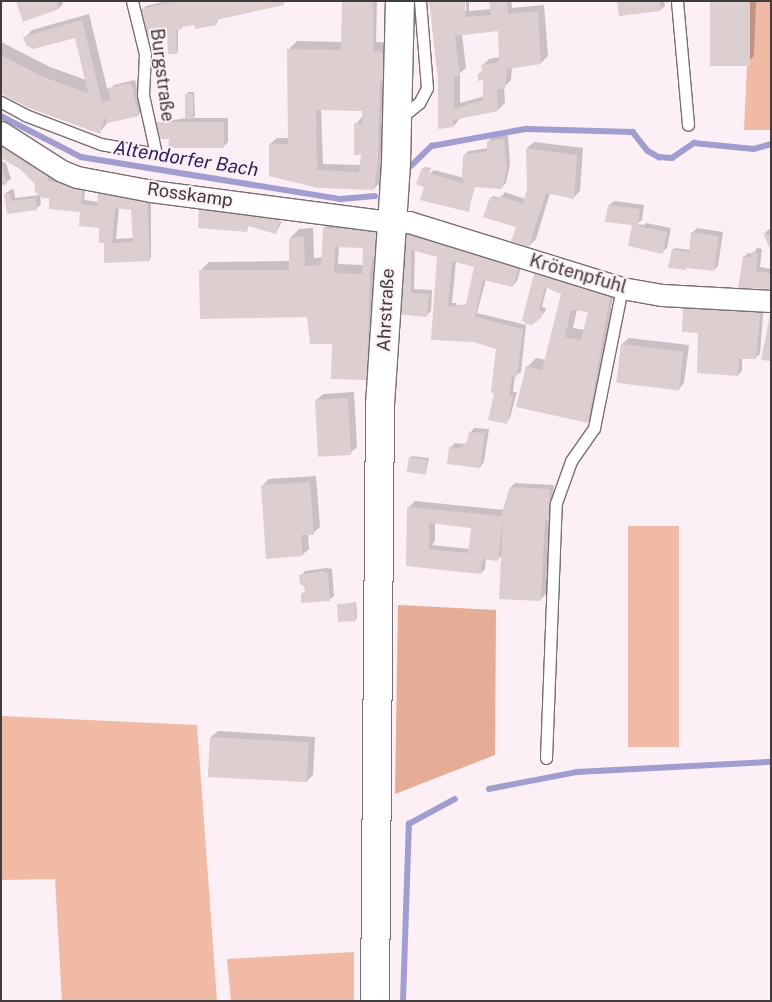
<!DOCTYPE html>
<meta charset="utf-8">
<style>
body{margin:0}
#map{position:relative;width:772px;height:1002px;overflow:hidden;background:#fceff6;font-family:"Public Sans",sans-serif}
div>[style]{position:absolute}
.green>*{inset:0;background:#f0baa5;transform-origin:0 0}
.forest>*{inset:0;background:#e5ac96}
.shadow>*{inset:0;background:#0003}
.stream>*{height:5.5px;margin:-2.75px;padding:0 2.75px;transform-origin:2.75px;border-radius:2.75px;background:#a29dd1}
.building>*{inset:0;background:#ddcecf;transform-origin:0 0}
.roads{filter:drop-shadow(1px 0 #786d73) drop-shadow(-1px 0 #786d73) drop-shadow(0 1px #786d73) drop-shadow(0 -1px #786d73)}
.service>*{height:11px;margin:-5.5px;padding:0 5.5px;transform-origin:5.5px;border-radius:5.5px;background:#fff}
.minor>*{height:21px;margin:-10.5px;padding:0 10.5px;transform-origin:10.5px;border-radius:10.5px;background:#fff}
.secondary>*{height:28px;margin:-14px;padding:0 14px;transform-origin:14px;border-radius:14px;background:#fff}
span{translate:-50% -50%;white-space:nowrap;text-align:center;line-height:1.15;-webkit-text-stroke:4px #fceff6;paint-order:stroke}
.street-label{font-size:18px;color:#403b3d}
.water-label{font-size:19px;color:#2c1e5b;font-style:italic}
.frame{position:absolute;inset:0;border:2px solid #403b3d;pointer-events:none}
</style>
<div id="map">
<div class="green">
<div style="clip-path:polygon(750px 1px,771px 1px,771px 130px,744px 130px)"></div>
<div style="left:628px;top:526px;width:51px;height:221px"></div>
<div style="clip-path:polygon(1px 716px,197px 725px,217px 1001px,62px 1001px,55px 879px,1px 880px)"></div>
<div style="clip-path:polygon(354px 952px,354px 1001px,231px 1001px,227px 959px)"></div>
</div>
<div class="forest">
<div style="clip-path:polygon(398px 605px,496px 610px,495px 755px,395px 794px)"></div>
</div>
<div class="shadow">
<div style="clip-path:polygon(17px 1px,62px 1px,63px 4px,59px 8px,24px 21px)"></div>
<div style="clip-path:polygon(167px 1px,286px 1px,283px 4px,218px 18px,217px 23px,196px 28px,198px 22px,184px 25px,178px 29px,178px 51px,177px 53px,168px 33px,142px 10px,146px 6px)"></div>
<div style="clip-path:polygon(evenodd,345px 1px,377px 1px,376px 42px,390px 43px,388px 83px,384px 88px,384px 154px,380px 182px,374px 189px,318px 186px,270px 144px,277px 138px,289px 138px,288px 50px,297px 41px,343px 42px,345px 1px,321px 109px,363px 110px,362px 117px,356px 124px,362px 154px,361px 165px,323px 164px,321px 109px)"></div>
<div style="clip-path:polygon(evenodd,466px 1px,469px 1px,469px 11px,491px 9px,490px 1px,511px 1px,512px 8px,544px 5px,548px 56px,541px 63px,512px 67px,511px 80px,504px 87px,505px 103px,498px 110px,460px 118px,454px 126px,439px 80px,432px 20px,466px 11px,466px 1px,499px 29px,500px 57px,489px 59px,482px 66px,483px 70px,479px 74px,484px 78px,485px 96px,460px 103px,460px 73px,466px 68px,462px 34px,499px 29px)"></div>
<div style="clip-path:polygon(618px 1px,664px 1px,665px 6px,660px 10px)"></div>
<div style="clip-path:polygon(711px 1px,756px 1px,754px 56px,747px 63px)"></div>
<div style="clip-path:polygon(89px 14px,107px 88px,110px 89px,114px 85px,135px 80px,142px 111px,138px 115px,109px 121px,99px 133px,1px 93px,1px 42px,50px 67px,86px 80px,76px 36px,25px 37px,32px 30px)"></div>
<div style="clip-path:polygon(188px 92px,194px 92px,195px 116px,193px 118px,228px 118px,228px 142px,224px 146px,170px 138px,156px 123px,186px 118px)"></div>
<div style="clip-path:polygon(508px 135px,510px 164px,506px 183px,502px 187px,475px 186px,468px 211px,427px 182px,423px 169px,425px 167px,431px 168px,428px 175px,434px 170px,464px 178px,464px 155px,469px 151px,488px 148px,488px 142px,492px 137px)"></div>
<div style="clip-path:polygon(534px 142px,583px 148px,580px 191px,573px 198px,550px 193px,536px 239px,529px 246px,517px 227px,492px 197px,493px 196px,500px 198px,505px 192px,525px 199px,528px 190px,527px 148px)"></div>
<div style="clip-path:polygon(1px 161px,6px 163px,11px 179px,1px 185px)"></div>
<div style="clip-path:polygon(evenodd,22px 169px,86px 181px,84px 200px,98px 202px,151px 195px,151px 258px,149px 260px,105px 242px,101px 227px,81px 211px,50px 196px,40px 195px,41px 204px,36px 209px,8px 212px,5px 194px,10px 190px,14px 189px,15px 198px,40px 195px,36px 183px,22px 169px,119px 207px,133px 209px,134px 238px,116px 239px,119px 207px)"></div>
<div style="clip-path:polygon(614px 201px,644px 205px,642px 220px,637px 224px,644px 225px,646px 223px,671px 228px,667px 248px,662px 252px,634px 224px,609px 205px)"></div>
<div style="clip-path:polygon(255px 207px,284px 216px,283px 220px,253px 210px,253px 213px,282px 222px,276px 233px,249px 225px,247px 230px,199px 227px)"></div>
<div style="clip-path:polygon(evenodd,329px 224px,384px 227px,374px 266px,378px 266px,375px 370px,367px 379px,309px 315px,200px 271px,209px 262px,290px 261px,290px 238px,299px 229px,313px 228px,314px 258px,323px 257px,324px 228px,329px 224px,339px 246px,364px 247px,363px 265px,338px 264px,339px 246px)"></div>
<div style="clip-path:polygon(697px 228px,723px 232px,718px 266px,714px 270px,688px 267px,685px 269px,673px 250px,675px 248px,690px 250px,692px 233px)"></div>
<div style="clip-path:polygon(769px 229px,771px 230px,771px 248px,765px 233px)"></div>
<div style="clip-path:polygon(evenodd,408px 230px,523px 261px,517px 281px,513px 286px,486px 279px,477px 313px,526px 325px,521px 372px,515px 376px,513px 392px,517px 392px,510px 418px,506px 422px,495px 393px,498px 349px,474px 341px,433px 339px,438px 256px,415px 250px,414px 289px,432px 290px,431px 311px,427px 315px,397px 313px,404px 234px,408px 230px,456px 261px,476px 266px,468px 305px,456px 305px,456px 303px,452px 303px,456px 261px)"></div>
<div style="clip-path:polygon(757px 248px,762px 249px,760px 267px,771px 269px,771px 288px,740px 287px,744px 257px,748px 253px,753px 254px)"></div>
<div style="clip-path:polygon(evenodd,536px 271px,615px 288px,611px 308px,614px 309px,597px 413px,588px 422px,527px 367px,536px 358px,546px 360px,563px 294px,547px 287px,542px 307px,546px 308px,545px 312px,532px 324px,536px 271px,577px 310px,589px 312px,585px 330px,573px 328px,577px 310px)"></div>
<div style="clip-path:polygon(764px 303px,760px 354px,755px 358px,742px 357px,742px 371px,738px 375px,699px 332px)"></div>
<div style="clip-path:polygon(629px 338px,689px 345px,684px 383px,678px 390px,622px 344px)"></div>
<div style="clip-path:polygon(354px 392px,357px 447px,350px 453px,316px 401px,323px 394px)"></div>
<div style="clip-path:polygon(474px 428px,489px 429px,484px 462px,480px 467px,450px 448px,455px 443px,465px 444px,469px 441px,470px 433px)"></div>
<div style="clip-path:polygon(412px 456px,429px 458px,426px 473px,410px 458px)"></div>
<div style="clip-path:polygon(316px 476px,320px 527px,313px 533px,308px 534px,309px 549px,302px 555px,263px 485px,269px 479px)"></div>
<div style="clip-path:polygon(evenodd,515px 483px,554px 485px,547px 593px,540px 600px,502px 555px,497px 560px,486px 558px,485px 569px,481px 573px,407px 565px,408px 508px,415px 501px,504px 510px,511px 487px,515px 483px,435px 523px,472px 527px,470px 549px,432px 545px,435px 541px,435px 523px)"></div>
<div style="clip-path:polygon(327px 568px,332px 569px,334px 596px,329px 600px,306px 591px,301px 576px,305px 571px)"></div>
<div style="clip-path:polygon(356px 602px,357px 618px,355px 620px,338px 605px)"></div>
<div style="clip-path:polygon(218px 731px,315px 737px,313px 775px,306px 782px,211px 737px)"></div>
</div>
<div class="stream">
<div style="left:1px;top:116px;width:90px;rotate:27.1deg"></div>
<div style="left:81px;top:157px;width:263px;rotate:9.2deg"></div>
<div style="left:341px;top:199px;width:34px;rotate:-5deg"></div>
<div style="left:411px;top:166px;width:29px;rotate:-44deg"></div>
<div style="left:432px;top:146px;width:96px;rotate:-10.3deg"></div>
<div style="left:526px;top:129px;width:107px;rotate:1.6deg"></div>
<div style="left:633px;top:132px;width:24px;rotate:52deg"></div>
<div style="left:648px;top:151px;width:13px;rotate:29deg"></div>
<div style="left:659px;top:157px;width:13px;rotate:4deg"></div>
<div style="left:672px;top:158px;width:27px;rotate:-34deg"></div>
<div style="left:694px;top:143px;width:60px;rotate:5.7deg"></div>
<div style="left:754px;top:149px;width:18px;rotate:-16deg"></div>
<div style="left:489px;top:789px;width:90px;rotate:-10.9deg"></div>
<div style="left:577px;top:772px;width:194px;rotate:-3deg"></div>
<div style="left:403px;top:1001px;width:177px;rotate:-88.1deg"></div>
<div style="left:409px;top:824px;width:52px;rotate:-28.5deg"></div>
</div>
<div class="building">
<div style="clip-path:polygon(16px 1px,57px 1px,59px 9px,23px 22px)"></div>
<div style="clip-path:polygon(176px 1px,283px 1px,284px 5px,216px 20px,217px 25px,195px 29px,194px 25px,182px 27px,182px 29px,176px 31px,177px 54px,168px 54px,167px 33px,147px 37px,141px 9px)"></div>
<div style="clip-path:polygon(evenodd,429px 1px,465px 1px,465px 17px,491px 15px,489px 1px,507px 1px,508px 14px,538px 11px,541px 64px,507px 69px,505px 88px,497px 90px,498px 111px,453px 120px,454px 127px,438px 129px,438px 80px,429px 1px,498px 31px,499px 62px,481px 65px,482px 73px,478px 73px,478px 81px,483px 80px,483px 100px,454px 109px,454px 77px,460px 76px,455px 36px,498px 31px)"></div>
<div style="clip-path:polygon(617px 1px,660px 1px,661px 11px,619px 16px)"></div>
<div style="left:710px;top:1px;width:40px;height:65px"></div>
<div style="clip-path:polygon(evenodd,342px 2px,373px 2px,373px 51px,380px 51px,384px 55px,384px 78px,380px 82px,378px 161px,374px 190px,318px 188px,269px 176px,269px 144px,288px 144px,287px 49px,341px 50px,342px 2px,316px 110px,362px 111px,362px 124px,354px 123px,354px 155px,361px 155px,359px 172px,317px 170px,316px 110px)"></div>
<div style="clip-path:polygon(82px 20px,102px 102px,111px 100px,108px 88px,131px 83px,139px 116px,107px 123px,105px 117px,100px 134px,29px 108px,1px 94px,1px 55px,41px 76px,88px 93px,75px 38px,33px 49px,26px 45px,23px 37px)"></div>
<div style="left:185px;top:94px;width:8px;height:25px"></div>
<div style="clip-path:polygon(155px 122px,224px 122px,224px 148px,168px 148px,169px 139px,159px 139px)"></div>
<div style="clip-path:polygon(504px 139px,507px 170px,502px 189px,474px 187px,469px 212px,420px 200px,424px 187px,416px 184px,422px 168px,430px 169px,428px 173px,465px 184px,462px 176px,463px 155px,487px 151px,487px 141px)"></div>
<div style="clip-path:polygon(evenodd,1px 141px,48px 171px,48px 181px,83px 185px,81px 204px,97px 206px,98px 190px,147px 199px,150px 261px,104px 263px,104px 243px,99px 243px,99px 228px,79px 226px,80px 212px,49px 209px,49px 198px,42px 198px,35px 192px,34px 183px,21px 170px,1px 158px,1px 141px,115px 208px,131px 210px,133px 242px,112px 243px,115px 208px)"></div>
<div style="clip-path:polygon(526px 148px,577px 155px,574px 199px,546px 193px,529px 247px,511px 241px,516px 227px,483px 217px,490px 197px,498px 199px,500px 196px,523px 204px,527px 189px)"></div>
<div style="clip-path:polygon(1px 165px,7px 184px,1px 186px)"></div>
<div style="clip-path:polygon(10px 193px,11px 201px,36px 198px,37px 210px,7px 214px,4px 194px)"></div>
<div style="clip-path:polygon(608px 205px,640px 209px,638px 226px,667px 232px,663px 254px,628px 246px,632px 225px,605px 222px)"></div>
<div style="clip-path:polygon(199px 207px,249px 211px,280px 220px,276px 234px,248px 226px,247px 232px,198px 228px)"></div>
<div style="clip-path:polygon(evenodd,323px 228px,380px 230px,378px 260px,372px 259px,370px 274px,367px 380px,331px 379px,332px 344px,310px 344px,307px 317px,200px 319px,199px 270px,289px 270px,289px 238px,304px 236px,305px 266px,321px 265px,323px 228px,335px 247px,363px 248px,362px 274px,334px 273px,335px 247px)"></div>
<div style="clip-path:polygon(691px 232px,719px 236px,714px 271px,686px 268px,686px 270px,668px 268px,672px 249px,689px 252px)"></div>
<div style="clip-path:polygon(763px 233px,771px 235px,771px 251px)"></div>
<div style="clip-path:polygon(evenodd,403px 234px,519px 266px,513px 287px,483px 280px,475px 317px,523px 329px,517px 377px,512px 376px,509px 396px,513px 396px,507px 424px,488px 420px,494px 394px,491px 392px,496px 349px,474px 342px,431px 340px,437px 257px,411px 250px,411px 293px,429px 294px,427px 317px,396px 314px,403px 234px,452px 261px,474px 267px,466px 304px,448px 307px,452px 261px)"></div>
<div style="clip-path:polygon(752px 252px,758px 253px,756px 271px,771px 273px,771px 289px,738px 288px,743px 256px,751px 258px)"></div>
<div style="clip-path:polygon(evenodd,535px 270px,564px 283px,611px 292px,588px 423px,516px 407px,526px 366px,542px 370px,561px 294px,545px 287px,539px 311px,543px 312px,541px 318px,532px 325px,526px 324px,522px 320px,535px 270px,571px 310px,588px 312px,581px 340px,565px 337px,571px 310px)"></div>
<div style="clip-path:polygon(683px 304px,761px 307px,756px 359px,739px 359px,738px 376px,697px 373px,698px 333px,682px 332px)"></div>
<div style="clip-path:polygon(770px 315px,771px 315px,771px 361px,761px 360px)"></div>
<div style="left:621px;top:344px;width:63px;height:39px;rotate:7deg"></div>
<div style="left:348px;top:398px;width:57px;height:33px;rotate:87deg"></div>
<div style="clip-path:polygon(469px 432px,485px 433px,480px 468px,447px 464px,449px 447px,459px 448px,467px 442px)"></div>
<div style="left:409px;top:457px;width:19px;height:15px;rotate:9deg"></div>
<div style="clip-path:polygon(310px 482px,314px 535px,301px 535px,303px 556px,266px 559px,261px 485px)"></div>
<div style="clip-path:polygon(evenodd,510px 487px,550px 489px,549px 520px,545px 520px,541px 601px,499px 599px,503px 517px,498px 561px,482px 559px,481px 574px,406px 566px,407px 507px,501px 516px,510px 487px,429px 523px,471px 528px,468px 553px,429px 549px,429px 523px)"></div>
<div style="clip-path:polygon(322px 571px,328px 573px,330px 601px,301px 603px,301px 594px,305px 591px,304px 586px,300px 584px,299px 575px)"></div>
<div style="left:355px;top:603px;width:18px;height:18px;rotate:87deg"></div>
<div style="left:210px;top:737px;width:99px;height:40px;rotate:3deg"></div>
</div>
<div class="roads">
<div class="service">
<div style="left:677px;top:1px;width:124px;rotate:84.9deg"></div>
<div style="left:1px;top:102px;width:27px;rotate:28deg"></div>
<div style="left:25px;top:115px;width:81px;rotate:20.9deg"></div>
<div style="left:101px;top:144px;width:56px;rotate:10.3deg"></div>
<div style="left:156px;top:154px;width:60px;rotate:-102.4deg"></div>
<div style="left:143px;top:95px;width:41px;rotate:-87.2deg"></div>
<div style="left:145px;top:54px;width:55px;rotate:-103.8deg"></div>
<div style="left:399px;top:119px;width:26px;rotate:-39deg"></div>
<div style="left:419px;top:103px;width:17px;rotate:-62deg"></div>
<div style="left:427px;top:88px;width:87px;rotate:-94.6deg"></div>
<div style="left:546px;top:758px;width:255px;rotate:-87.8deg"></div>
<div style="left:556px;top:503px;width:45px;rotate:-70.3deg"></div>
<div style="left:571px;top:461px;width:40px;rotate:-55.1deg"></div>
<div style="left:594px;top:428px;width:143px;rotate:-78.7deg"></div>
</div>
<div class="minor">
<div style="left:1px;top:132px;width:72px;rotate:32.6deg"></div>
<div style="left:62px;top:171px;width:16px;rotate:22deg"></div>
<div style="left:77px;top:177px;width:75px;rotate:10.7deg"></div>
<div style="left:151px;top:191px;width:242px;rotate:7.4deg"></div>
<div style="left:391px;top:222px;width:18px"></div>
<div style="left:409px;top:222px;width:223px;rotate:17.2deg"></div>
<div style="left:622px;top:288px;width:41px;rotate:9.9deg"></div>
<div style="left:662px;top:295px;width:109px;rotate:3.2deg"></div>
</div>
<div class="secondary">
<div style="left:375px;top:1001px;width:596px;rotate:-89.52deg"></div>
<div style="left:380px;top:405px;width:243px;rotate:-86.2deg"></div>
<div style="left:396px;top:163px;width:162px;rotate:-88.6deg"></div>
</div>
</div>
<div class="street-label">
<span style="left:162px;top:75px;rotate:83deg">Burgstraße</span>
<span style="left:190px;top:195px;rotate:8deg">Rosskamp</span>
<span style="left:578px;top:274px;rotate:16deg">Krötenpfuhl</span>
<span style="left:386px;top:310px;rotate:-87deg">Ahrstraße</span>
</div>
<div class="water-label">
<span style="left:186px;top:159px;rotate:9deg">Altendorfer Bach</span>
</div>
<div class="frame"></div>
</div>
